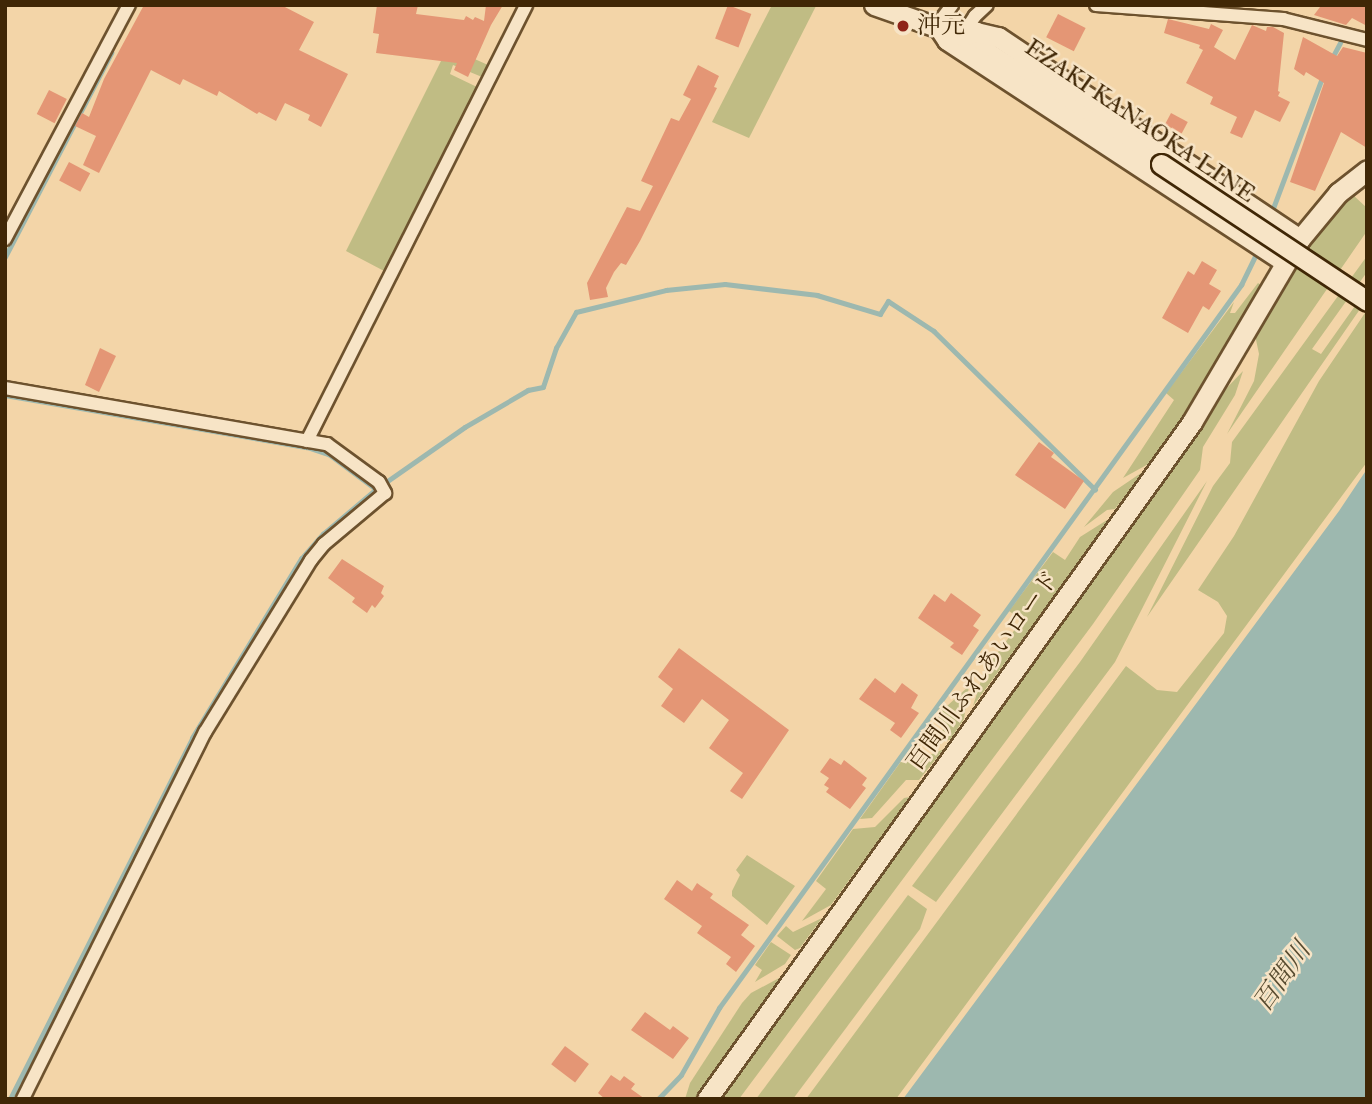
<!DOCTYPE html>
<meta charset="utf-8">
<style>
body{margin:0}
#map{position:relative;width:1372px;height:1104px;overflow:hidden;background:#f3d5a8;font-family:"IM FELL Great Primer","Noto Serif JP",serif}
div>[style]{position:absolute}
.green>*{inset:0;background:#c0bc84}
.water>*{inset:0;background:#9db8af}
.stream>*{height:4.5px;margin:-2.25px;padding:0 2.25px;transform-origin:2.25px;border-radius:2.25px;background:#9db8af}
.building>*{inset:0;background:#e49675;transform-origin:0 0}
.roads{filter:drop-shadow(2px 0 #6d522e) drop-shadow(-2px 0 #6d522e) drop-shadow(0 2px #6d522e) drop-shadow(0 -2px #6d522e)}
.street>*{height:12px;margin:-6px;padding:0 6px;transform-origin:6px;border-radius:6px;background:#f7e4c6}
.secondary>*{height:19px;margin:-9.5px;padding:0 9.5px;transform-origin:9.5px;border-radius:9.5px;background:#f7e4c6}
.bridges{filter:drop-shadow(2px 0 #402706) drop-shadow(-2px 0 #402706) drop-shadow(0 2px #402706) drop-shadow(0 -2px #402706)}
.secondary-bridge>*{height:19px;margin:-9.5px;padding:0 9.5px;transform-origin:9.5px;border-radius:9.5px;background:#f7e4c6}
.dots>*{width:19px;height:19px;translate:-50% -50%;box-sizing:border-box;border:4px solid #f7e4c6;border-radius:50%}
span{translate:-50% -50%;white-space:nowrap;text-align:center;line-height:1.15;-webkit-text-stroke:5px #f7e4c6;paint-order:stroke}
.poi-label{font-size:24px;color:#402706}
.left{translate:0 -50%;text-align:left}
.street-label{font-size:24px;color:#402706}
.water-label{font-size:26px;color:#574b30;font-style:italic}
.frame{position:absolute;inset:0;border:7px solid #402706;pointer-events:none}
</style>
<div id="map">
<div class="green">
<div style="clip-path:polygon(772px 5px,816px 6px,749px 138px,712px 122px)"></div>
<div style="clip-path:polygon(448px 47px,488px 65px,482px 77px,453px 65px,450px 74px,477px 87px,386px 272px,346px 251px)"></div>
<div style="clip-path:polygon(1352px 194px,1367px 208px,1367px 231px,1227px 434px,1254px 381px,1259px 354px,1255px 335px,1271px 303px,1316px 233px,1341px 201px)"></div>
<div style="clip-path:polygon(1367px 256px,1367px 272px,1312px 349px,1321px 354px,1367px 289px,1367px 299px,1147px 617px,1213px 486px,1230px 463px,1232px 442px)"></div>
<div style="clip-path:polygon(1258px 283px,1261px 285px,1202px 393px,1152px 462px,1123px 478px,1174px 400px,1166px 393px,1234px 302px,1230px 313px,1235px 313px)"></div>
<div style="clip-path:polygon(1367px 310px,1367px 462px,896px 1099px,806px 1099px,1126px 666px,1157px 690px,1177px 692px,1224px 633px,1227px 616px,1218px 602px,1198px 590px,1234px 536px,1319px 381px)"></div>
<div style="clip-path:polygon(1243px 371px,1235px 395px,1203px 447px,1200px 470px,1093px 624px,739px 1099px,717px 1099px,1220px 395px)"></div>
<div style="clip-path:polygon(1144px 471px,1115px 509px,1107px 510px,1084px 527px,1113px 492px)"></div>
<div style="clip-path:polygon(1207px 481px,1115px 662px,936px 902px,912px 886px,1080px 662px)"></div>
<div style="clip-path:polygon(1107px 520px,1110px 521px,973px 706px,984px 671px,1022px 620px,1009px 611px,1053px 552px,1065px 560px,1080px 537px)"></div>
<div style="clip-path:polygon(969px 686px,964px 719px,950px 740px,934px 742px,944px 728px,931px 719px,940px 707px,947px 706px)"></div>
<div style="clip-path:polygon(944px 749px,919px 780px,906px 780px,872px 818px,860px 819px,907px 753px,925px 757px)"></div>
<div style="clip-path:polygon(910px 797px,831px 905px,802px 921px,826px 889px,816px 881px,853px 829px,875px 827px,904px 798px)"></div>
<div style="clip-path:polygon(747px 855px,795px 886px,767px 925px,732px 896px,732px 891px,740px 875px,736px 870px)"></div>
<div style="clip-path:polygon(908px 895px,927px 909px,920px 929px,793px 1099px,756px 1099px)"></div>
<div style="clip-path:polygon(822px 918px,800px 948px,795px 950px,777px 936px,786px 926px,793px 932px)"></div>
<div style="clip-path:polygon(771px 942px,791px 955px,785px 964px,755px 982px,762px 970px,755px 965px)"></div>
<div style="clip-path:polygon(781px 977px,695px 1099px,685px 1099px,690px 1083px,742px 1003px,751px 993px)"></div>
</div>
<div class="water">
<div style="clip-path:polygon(1367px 469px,1367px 1099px,903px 1099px,1339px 511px)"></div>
</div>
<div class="stream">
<div style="left:1332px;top:58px;width:17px;rotate:-62deg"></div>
<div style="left:1272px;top:211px;width:142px;rotate:-69.4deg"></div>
<div style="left:5px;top:257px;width:230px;rotate:-62.5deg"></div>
<div style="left:5px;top:395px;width:306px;rotate:9.8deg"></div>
<div style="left:307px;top:447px;width:23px;rotate:18deg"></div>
<div style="left:329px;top:454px;width:59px;rotate:36.7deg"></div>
<div style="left:10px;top:1099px;width:404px;rotate:-63.2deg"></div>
<div style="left:192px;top:738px;width:210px;rotate:-58.7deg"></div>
<div style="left:301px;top:559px;width:33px;rotate:-49deg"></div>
<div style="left:323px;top:534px;width:70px;rotate:-40.3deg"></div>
<div style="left:376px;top:489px;width:108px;rotate:-34.9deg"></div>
<div style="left:465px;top:427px;width:73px;rotate:-30.4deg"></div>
<div style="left:528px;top:390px;width:15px;rotate:-11deg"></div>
<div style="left:543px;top:387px;width:41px;rotate:-71.6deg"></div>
<div style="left:556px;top:348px;width:41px;rotate:-60.9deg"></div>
<div style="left:576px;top:312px;width:93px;rotate:-13.7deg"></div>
<div style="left:666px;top:290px;width:59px;rotate:-5.8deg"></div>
<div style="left:725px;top:284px;width:93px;rotate:6.8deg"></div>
<div style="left:817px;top:295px;width:66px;rotate:16.8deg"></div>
<div style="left:880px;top:314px;width:15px;rotate:-58deg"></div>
<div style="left:888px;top:301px;width:55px;rotate:33.1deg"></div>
<div style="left:934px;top:331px;width:226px;rotate:44.5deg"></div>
<div style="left:658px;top:1099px;width:33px;rotate:-46deg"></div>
<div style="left:681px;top:1075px;width:77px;rotate:-60.4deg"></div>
<div style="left:719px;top:1008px;width:892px;rotate:-54.17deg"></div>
<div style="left:1241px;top:285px;width:34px;rotate:-64deg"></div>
</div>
<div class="building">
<div style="clip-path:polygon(144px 5px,281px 5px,314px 22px,299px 50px,348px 74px,321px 127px,308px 120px,310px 115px,285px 103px,276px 121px,259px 112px,257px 114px,219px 91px,217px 96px,183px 79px,180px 85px,151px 70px,99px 173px,83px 165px,96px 136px,75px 126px,82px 113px,89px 117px,104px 79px)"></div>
<div style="clip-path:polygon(377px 5px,418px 5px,416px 14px,464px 20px,466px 16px,473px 20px,475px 17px,484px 21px,486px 5px,503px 5px,491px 25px,468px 77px,454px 70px,457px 63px,376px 53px,379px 34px,373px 33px)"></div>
<div style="left:728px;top:5px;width:25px;height:36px;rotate:21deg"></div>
<div style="clip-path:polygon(1318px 5px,1367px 5px,1367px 26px,1352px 18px,1346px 25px,1314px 15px,1320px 7px)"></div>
<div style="left:1058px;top:14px;width:31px;height:26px;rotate:27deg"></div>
<div style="clip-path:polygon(1168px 19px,1209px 29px,1211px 24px,1223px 30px,1214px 47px,1235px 60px,1252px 25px,1266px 31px,1267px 27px,1273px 27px,1284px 33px,1278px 91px,1280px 92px,1278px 96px,1290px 102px,1280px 122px,1255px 110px,1242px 138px,1230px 133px,1237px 117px,1210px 104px,1213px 97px,1186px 83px,1203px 50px,1199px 48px,1200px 45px,1164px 33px)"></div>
<div style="clip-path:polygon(1303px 37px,1337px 56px,1343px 47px,1367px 53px,1367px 148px,1341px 132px,1315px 191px,1290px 182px,1324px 83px,1306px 72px,1304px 76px,1294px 69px)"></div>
<div style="clip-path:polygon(698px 65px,719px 76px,714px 87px,717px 88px,640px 241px,626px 265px,621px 263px,614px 272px,606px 288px,608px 297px,590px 300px,587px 283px,627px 207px,640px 211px,653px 186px,641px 181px,671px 118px,679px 121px,691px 99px,683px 95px)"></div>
<div style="left:49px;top:90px;width:20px;height:27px;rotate:27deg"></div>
<div style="left:1171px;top:113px;width:19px;height:13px;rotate:28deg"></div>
<div style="left:69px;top:162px;width:24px;height:21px;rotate:28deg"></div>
<div style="clip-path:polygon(1202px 261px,1217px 270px,1209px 284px,1221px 291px,1209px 310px,1203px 306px,1188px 333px,1162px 318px,1188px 271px,1194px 275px)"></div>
<div style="clip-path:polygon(100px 348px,116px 356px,99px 392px,85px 385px)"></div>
<div style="clip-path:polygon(1039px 442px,1054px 453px,1051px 457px,1084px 481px,1065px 509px,1015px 475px)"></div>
<div style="clip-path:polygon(342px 559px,384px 586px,381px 593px,384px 596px,375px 608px,372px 605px,367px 613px,352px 602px,355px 598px,328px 578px)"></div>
<div style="clip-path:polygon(951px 593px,981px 615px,973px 626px,979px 630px,962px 655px,950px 647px,954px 643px,918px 618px,934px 594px,945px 602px)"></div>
<div style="clip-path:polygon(679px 648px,789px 730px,742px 799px,730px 791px,743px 773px,709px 748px,729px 720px,702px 699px,684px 723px,661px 706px,673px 689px,658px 677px)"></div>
<div style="clip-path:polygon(875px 678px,895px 693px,902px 683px,918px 695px,911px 708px,919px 713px,901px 738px,890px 730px,895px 723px,859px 699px)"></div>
<div style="clip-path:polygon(830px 758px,841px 765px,844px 760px,867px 778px,862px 785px,866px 788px,850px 809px,826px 792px,829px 788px,824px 785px,829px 778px,820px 772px)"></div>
<div style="clip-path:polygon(677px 880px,692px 891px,697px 883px,701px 886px,713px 894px,710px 898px,749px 925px,741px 935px,755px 946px,736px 972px,726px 964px,731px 957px,697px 933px,702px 926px,664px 899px)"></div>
<div style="clip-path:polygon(645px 1012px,670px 1030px,673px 1026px,689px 1038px,673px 1059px,631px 1030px)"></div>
<div style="left:565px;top:1046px;width:30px;height:23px;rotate:37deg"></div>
<div style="clip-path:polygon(611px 1075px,620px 1081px,624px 1076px,635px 1084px,631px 1089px,645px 1099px,605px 1099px,598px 1093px)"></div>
</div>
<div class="roads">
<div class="street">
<div style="left:1096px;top:5px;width:188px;rotate:4.3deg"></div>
<div style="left:1283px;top:19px;width:87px;rotate:14deg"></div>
<div style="left:937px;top:25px;width:25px;rotate:-53deg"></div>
<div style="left:962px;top:36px;width:24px;rotate:-57deg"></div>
<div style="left:975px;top:16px;width:16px;rotate:-43deg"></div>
<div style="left:5px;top:239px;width:265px;rotate:-62.1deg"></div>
<div style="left:5px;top:388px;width:327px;rotate:9.9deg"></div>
<div style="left:327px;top:444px;width:64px;rotate:36.2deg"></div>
<div style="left:379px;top:482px;width:13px;rotate:61deg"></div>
<div style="left:385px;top:493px;width:80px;rotate:140.1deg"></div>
<div style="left:324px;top:544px;width:21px;rotate:129deg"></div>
<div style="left:311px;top:560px;width:202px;rotate:121.6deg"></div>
<div style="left:205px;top:732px;width:410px;rotate:116.4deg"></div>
<div style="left:307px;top:441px;width:488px;rotate:-63.3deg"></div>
</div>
<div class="secondary">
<div style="left:874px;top:5px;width:93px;rotate:19.4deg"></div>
<div style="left:962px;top:36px;width:237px;rotate:32.7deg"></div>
<div style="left:937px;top:25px;width:18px;rotate:56deg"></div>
<div style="left:947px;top:40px;width:404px;rotate:33.3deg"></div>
<div style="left:962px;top:36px;width:15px;rotate:-16deg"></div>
<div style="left:976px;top:32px;width:23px;rotate:13deg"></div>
<div style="left:998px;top:37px;width:363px;rotate:33.8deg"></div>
<div style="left:707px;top:1099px;width:833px;rotate:-54.38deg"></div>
<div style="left:1192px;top:422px;width:212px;rotate:-59.5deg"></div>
<div style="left:1300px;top:239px;width:60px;rotate:-50.4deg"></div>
<div style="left:1338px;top:193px;width:37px;rotate:-38deg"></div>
</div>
</div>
<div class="bridges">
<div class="secondary-bridge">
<div style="left:1161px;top:164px;width:247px;rotate:33.6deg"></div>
</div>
</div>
<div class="dots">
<div style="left:903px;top:26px;background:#8f2418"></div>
</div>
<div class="poi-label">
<span class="left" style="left:917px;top:26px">沖元</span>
</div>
<div class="street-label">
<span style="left:1140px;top:121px;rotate:34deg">EZAKI KANAOKA LINE</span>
<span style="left:983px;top:671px;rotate:-54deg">百間川ふれあいロード</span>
</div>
<div class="water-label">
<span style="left:1282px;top:977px;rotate:-55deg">百間川</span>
</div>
<div class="frame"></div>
</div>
